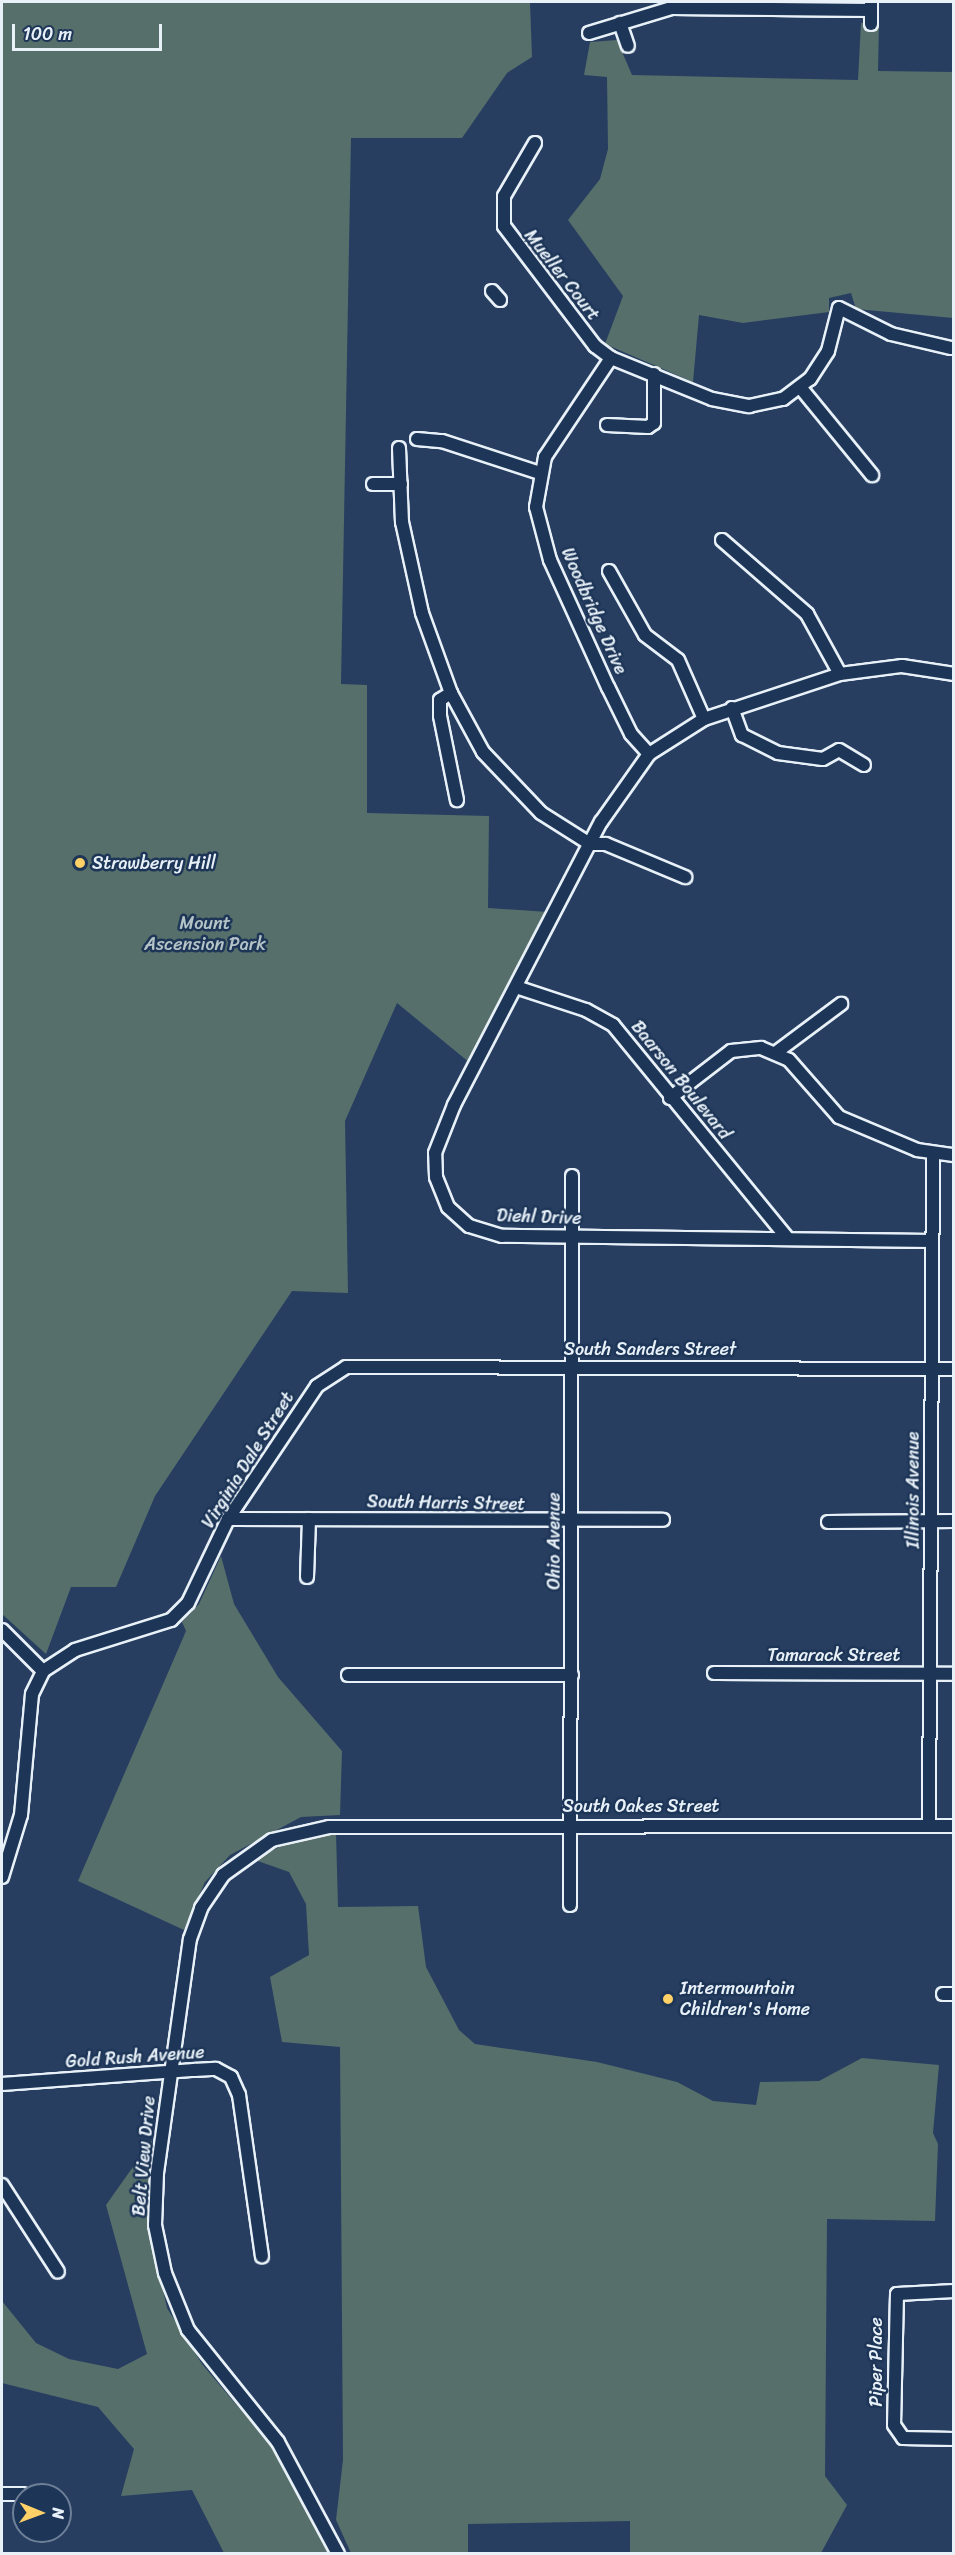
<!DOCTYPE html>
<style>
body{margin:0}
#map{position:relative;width:955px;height:2555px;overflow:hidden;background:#273e61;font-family:Sriracha,sans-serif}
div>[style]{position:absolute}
.green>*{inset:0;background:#566f6b}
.roads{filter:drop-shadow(2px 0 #e8f1f8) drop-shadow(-2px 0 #e8f1f8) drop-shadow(0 2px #e8f1f8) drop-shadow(0 -2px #e8f1f8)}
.minor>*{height:12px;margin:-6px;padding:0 6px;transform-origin:6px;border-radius:6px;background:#1d3557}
.dots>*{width:16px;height:16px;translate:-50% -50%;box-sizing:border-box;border:3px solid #1d3557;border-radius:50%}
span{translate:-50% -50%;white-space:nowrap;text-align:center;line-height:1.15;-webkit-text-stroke:5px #1d3557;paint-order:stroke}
.street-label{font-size:18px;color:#e8f1f8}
.poi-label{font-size:18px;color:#e8f1f8}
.left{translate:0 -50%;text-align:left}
.park-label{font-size:18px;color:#b5c4c7}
.frame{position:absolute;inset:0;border:3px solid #e8f1f8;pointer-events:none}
.north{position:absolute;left:12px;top:2483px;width:60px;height:60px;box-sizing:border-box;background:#1d3557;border:2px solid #6e8097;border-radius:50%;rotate:91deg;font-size:16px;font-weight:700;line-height:24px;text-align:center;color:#e8f1f8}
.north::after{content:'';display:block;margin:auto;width:21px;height:27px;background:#ffd166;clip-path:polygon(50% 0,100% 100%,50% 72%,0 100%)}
.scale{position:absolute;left:12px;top:24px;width:150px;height:27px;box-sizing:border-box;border:3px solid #e8f1f8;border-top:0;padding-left:8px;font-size:18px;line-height:21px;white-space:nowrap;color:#e8f1f8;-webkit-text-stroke:4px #1d3557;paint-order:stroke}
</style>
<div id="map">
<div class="green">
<div style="clip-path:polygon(2px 2px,530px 2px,532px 57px,507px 73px,462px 138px,351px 138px,341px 684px,367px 685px,367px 813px,489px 816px,488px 908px,548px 912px,470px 1063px,397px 1003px,345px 1121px,348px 1293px,292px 1291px,155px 1496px,116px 1587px,71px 1587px,46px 1654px,2px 1614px)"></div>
<div style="clip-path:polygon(861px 23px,879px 24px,878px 71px,953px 72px,953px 318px,856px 309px,851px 293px,829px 298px,829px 312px,743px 323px,699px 315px,693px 382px,605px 344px,623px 296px,568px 220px,600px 179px,608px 149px,607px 77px,584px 75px,590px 42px,617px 40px,632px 75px,858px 80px)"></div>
<div style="clip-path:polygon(221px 1556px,234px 1604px,278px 1677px,342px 1751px,340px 1815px,301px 1817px,230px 1855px,205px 1882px,184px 1930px,78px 1881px,186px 1631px,182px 1622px,199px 1604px)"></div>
<div style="clip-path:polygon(336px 1833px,338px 1907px,418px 1906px,426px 1967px,459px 2030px,475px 2044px,597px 2062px,677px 2082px,713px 2101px,756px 2105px,760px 2082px,819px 2081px,862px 2058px,939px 2065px,933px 2133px,938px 2144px,935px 2221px,827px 2219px,825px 2476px,847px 2505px,821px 2553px,630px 2553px,630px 2521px,468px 2524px,468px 2553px,351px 2553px,336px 2520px,343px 2460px,340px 2047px,282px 2042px,270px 1977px,309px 1955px,306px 1904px,289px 1872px,255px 1860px,290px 1841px)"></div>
<div style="clip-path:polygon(152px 2140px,147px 2218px,167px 2308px,202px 2364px,273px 2448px,329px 2553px,224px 2553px,192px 2490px,121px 2496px,134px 2449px,98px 2407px,2px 2383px,2px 2301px,36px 2343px,69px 2359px,118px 2369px,147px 2354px,106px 2205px)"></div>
</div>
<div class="roads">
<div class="minor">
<div style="left:620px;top:23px;width:24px;rotate:71deg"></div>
<div style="left:871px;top:24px;width:22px;rotate:-90deg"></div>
<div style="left:589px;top:33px;width:87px;rotate:-16.8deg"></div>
<div style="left:672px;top:8px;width:199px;rotate:0.6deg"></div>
<div style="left:535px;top:143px;width:61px;rotate:120.3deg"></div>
<div style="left:504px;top:196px;width:30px;rotate:90deg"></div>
<div style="left:504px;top:226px;width:151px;rotate:52.8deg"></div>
<div style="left:595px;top:346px;width:20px;rotate:37deg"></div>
<div style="left:611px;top:358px;width:109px;rotate:22.1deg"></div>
<div style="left:712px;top:399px;width:38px;rotate:11deg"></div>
<div style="left:749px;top:406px;width:35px;rotate:-12deg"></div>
<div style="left:783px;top:399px;width:34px;rotate:-37deg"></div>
<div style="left:810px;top:379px;width:33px;rotate:-57deg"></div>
<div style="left:828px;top:351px;width:44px;rotate:-75.7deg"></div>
<div style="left:839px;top:308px;width:58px;rotate:26.6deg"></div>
<div style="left:891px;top:334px;width:62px;rotate:13.1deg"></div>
<div style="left:492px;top:291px;width:12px;rotate:48deg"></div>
<div style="left:611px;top:358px;width:119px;rotate:123.7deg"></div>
<div style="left:545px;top:457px;width:51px;rotate:100.2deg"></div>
<div style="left:536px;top:507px;width:55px;rotate:75.2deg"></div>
<div style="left:550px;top:560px;width:140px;rotate:65.5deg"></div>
<div style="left:608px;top:687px;width:52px;rotate:63.9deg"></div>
<div style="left:631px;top:734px;width:27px;rotate:48deg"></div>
<div style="left:800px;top:387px;width:114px;rotate:50.7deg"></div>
<div style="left:607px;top:425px;width:41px;rotate:2.8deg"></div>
<div style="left:648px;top:427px;width:7px;rotate:-34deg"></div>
<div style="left:654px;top:423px;width:49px;rotate:-90deg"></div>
<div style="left:417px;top:439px;width:25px;rotate:5deg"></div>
<div style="left:442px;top:441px;width:103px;rotate:18.1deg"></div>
<div style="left:399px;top:448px;width:74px;rotate:87.7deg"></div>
<div style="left:402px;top:522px;width:93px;rotate:77.6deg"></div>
<div style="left:422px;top:613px;width:85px;rotate:70.1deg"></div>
<div style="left:451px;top:693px;width:67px;rotate:61.5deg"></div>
<div style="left:483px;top:752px;width:84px;rotate:46.4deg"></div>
<div style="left:541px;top:813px;width:58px;rotate:32.3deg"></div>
<div style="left:590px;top:844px;width:16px"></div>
<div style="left:606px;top:844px;width:86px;rotate:22.7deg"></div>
<div style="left:373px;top:484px;width:28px"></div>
<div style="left:722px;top:540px;width:113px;rotate:41deg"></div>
<div style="left:807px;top:614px;width:68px;rotate:61.2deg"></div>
<div style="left:609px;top:571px;width:73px;rotate:60.6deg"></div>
<div style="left:645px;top:635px;width:41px;rotate:37.1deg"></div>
<div style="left:678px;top:660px;width:64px;rotate:66.2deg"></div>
<div style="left:451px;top:693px;width:13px;rotate:148deg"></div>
<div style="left:440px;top:700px;width:16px;rotate:90deg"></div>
<div style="left:440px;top:716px;width:86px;rotate:78.6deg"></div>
<div style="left:732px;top:708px;width:29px;rotate:70deg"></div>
<div style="left:742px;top:735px;width:40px;rotate:26.6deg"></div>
<div style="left:778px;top:753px;width:45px;rotate:7.6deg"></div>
<div style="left:823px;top:759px;width:18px;rotate:-29deg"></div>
<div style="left:839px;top:750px;width:29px;rotate:31deg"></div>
<div style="left:516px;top:987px;width:74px;rotate:18.2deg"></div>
<div style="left:586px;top:1010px;width:31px;rotate:29deg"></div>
<div style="left:613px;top:1025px;width:276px;rotate:50.7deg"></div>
<div style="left:778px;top:1051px;width:79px;rotate:-36.7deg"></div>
<div style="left:670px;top:1098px;width:77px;rotate:-37.6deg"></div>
<div style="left:731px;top:1051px;width:30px;rotate:-6deg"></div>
<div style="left:761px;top:1048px;width:30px;rotate:23deg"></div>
<div style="left:789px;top:1060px;width:76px;rotate:48.7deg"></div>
<div style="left:839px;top:1117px;width:85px;rotate:22.9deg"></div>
<div style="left:917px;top:1150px;width:37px;rotate:8deg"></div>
<div style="left:932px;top:1241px;width:430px;rotate:-179.3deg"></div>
<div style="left:502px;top:1236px;width:34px;rotate:-163deg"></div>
<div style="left:469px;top:1226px;width:28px;rotate:-138deg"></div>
<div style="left:448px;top:1207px;width:32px;rotate:-112deg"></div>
<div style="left:436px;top:1177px;width:24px;rotate:-92deg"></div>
<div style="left:435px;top:1153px;width:52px;rotate:-68.4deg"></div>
<div style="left:454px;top:1105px;width:319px;rotate:-62.6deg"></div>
<div style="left:601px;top:822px;width:83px;rotate:-54.8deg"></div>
<div style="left:649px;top:754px;width:65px;rotate:-32.5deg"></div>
<div style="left:704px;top:719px;width:143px;rotate:-18.3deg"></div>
<div style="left:840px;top:674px;width:63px;rotate:-7.4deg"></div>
<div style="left:902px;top:666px;width:53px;rotate:8.7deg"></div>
<div style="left:228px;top:1519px;width:435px;rotate:0.1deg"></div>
<div style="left:828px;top:1522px;width:126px;rotate:-0.5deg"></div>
<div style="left:307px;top:1577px;width:58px;rotate:-88deg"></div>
<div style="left:2px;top:1630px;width:58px;rotate:45deg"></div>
<div style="left:714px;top:1673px;width:240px;rotate:0.2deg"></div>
<div style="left:348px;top:1675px;width:224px"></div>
<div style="left:929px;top:1826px;width:671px;rotate:-89.66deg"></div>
<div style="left:2px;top:1877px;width:65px;rotate:-73deg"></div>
<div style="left:21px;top:1815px;width:121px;rotate:-84.8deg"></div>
<div style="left:32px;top:1694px;width:25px;rotate:-64deg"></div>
<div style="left:43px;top:1671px;width:38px;rotate:-33deg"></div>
<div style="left:75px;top:1650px;width:101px;rotate:-17.4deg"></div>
<div style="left:171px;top:1620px;width:24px;rotate:-45deg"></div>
<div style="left:188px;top:1603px;width:93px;rotate:-64.5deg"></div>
<div style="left:228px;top:1519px;width:160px;rotate:-56.2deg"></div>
<div style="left:317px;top:1386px;width:35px;rotate:-33deg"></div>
<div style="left:346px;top:1367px;width:608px;rotate:0.19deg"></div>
<div style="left:570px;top:1905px;width:729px;rotate:-89.84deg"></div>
<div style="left:943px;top:1994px;width:11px"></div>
<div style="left:2px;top:2084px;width:193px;rotate:-4.2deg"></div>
<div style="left:194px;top:2070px;width:22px;rotate:-3deg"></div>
<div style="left:216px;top:2069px;width:17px;rotate:28deg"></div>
<div style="left:231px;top:2077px;width:20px;rotate:66deg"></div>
<div style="left:239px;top:2095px;width:163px;rotate:81.9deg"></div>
<div style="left:2px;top:2185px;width:103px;rotate:57.2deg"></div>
<div style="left:954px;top:2291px;width:57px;rotate:177deg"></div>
<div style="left:897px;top:2294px;width:131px;rotate:91.3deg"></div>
<div style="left:894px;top:2425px;width:16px;rotate:55deg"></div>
<div style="left:903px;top:2438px;width:51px;rotate:1.1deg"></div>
<div style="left:2px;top:2494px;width:21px"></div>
<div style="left:338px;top:2554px;width:127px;rotate:-118.2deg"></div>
<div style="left:278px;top:2442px;width:144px;rotate:-128.8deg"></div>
<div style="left:188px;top:2330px;width:61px;rotate:-112deg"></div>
<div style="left:165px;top:2273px;width:49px;rotate:-101.8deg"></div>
<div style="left:155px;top:2225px;width:52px;rotate:-87.8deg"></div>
<div style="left:157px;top:2173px;width:236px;rotate:-82deg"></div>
<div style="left:190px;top:1939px;width:33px;rotate:-70deg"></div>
<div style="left:201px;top:1908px;width:40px;rotate:-56deg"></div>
<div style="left:223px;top:1875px;width:60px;rotate:-35.5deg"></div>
<div style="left:272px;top:1840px;width:58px;rotate:-12.8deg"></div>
<div style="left:329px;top:1827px;width:625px;rotate:-0.09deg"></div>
</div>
</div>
<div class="dots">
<div style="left:80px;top:863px;background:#ffd166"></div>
<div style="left:668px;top:1999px;background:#ffd166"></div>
</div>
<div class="street-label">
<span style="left:562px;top:275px;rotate:52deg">Mueller Court</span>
<span style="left:594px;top:611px;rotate:66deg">Woodbridge Drive</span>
<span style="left:681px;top:1080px;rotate:51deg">Baarson Boulevard</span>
<span style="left:539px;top:1217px;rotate:2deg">Diehl Drive</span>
<span style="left:650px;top:1349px">South Sanders Street</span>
<span style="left:248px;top:1460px;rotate:-58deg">Virginia Dale Street</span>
<span style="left:913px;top:1490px;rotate:-90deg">Illinois Avenue</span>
<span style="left:446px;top:1503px;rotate:1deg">South Harris Street</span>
<span style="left:554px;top:1541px;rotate:-90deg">Ohio Avenue</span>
<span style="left:834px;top:1655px">Tamarack Street</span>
<span style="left:641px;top:1806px">South Oakes Street</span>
<span style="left:135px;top:2057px;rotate:-4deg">Gold Rush Avenue</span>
<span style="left:144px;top:2156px;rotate:-85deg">Belt View Drive</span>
<span style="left:876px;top:2362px;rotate:-90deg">Piper Place</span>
</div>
<div class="poi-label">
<span class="left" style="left:92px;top:863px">Strawberry Hill</span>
<span class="left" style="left:680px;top:1999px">Intermountain<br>Children's Home</span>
</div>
<div class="park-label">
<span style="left:205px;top:934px">Mount<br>Ascension Park</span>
</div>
<div class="frame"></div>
<div class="north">N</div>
<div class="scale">100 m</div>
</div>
